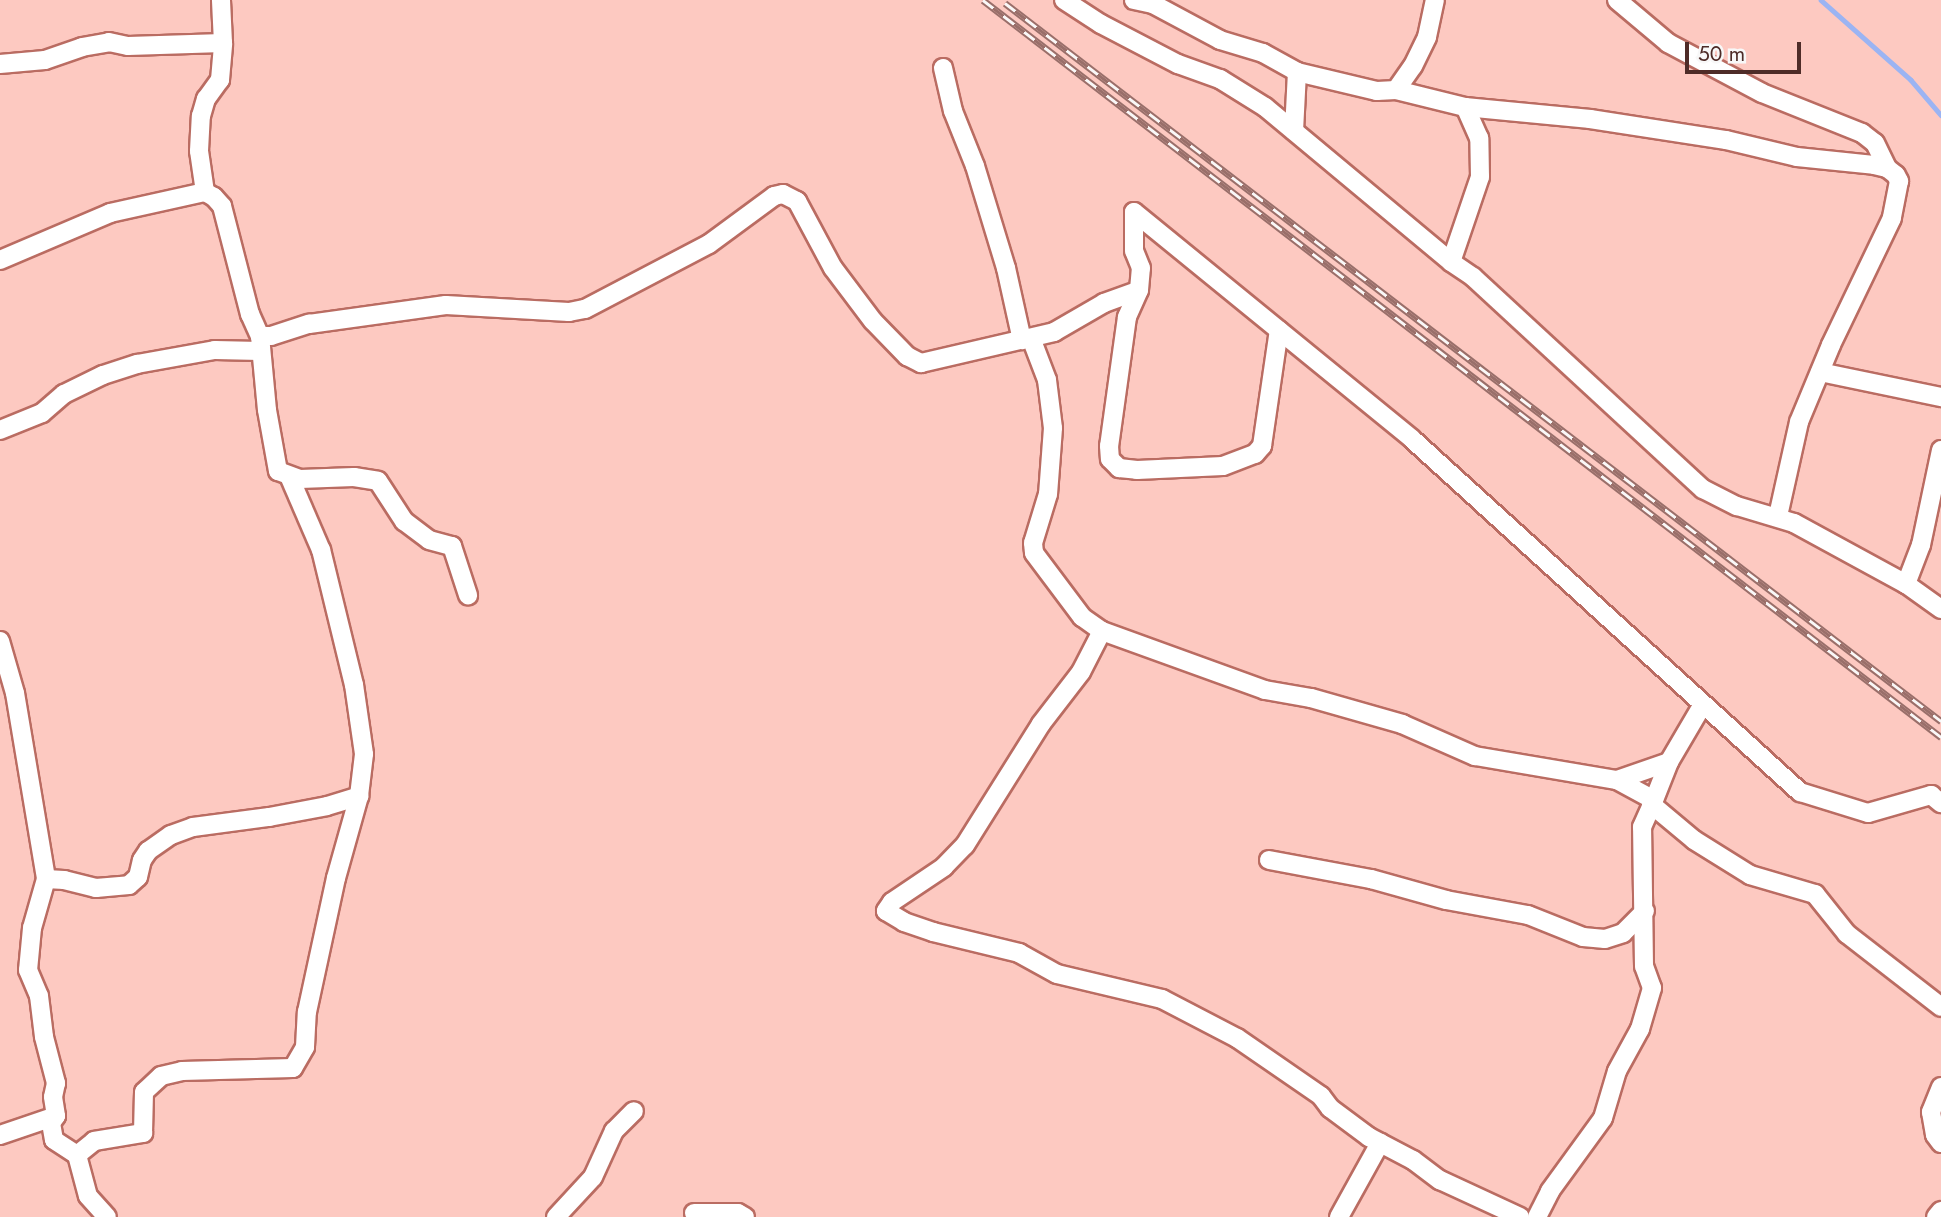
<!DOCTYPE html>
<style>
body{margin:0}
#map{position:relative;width:1941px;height:1217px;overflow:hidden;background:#fdc9c1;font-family:Jost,sans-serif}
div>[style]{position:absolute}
.stream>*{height:4.5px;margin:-2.25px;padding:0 2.25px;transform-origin:2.25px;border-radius:2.25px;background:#9bb4f3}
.roads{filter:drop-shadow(2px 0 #ba6c62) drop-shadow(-2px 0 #ba6c62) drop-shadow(0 2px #ba6c62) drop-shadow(0 -2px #ba6c62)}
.minor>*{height:18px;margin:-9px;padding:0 9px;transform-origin:9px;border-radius:9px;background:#fff}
.rail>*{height:7px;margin-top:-3.5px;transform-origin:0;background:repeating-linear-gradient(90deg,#f8f8f8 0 13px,#996f6a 0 26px);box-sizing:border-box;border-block:2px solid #996f6a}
span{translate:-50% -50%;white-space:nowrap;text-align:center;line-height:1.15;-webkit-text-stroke:5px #f8f8f8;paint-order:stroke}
.scale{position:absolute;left:1685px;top:42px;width:116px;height:32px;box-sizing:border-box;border:4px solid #4e2c28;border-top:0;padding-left:9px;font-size:21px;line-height:24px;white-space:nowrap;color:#4e2c28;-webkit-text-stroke:5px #f8f8f8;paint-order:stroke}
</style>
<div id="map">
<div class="stream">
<div style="left:1821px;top:0;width:120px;rotate:41.6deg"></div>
<div style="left:1911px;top:80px;width:46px;rotate:49.4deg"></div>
</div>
<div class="roads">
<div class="minor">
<div style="left:1064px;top:0;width:44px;rotate:33deg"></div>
<div style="left:1101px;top:24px;width:87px;rotate:27.5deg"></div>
<div style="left:1178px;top:64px;width:45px;rotate:19.7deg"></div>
<div style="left:1220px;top:79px;width:53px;rotate:31.9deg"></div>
<div style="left:1265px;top:107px;width:242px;rotate:39.8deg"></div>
<div style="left:1451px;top:262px;width:27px;rotate:34deg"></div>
<div style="left:1473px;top:277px;width:313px;rotate:42.7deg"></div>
<div style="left:1703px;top:489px;width:38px;rotate:27deg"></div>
<div style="left:1737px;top:506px;width:59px;rotate:16.6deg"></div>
<div style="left:1794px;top:523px;width:128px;rotate:28.6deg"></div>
<div style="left:1906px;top:584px;width:43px;rotate:35.5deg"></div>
<div style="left:1134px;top:0;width:19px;rotate:12deg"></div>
<div style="left:1153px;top:4px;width:76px;rotate:28.2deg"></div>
<div style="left:1220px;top:40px;width:45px;rotate:16.8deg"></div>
<div style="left:1263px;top:53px;width:39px;rotate:29deg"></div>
<div style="left:1297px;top:72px;width:82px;rotate:13.4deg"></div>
<div style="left:1377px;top:91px;width:19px;rotate:-3deg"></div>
<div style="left:1396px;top:90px;width:29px;rotate:-55deg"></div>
<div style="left:1413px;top:66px;width:32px;rotate:-64deg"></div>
<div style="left:1427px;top:37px;width:38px;rotate:-78deg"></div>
<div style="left:1617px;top:0;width:67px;rotate:40.1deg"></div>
<div style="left:1668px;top:43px;width:106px;rotate:28deg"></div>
<div style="left:1762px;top:93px;width:108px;rotate:21.8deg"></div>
<div style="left:1862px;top:133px;width:16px;rotate:38deg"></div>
<div style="left:1875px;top:143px;width:28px;rotate:64deg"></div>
<div style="left:0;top:64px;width:45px;rotate:-5.1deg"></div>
<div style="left:45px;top:60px;width:39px;rotate:-19deg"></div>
<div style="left:82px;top:47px;width:27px;rotate:-10deg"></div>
<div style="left:109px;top:42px;width:19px;rotate:12deg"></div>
<div style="left:128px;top:46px;width:95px;rotate:-1.8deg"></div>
<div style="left:943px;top:68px;width:44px;rotate:76.9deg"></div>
<div style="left:953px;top:111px;width:59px;rotate:68.2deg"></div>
<div style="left:975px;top:166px;width:107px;rotate:73.1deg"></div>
<div style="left:1006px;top:268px;width:74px;rotate:77.5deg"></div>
<div style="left:1396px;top:90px;width:71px;rotate:13.8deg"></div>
<div style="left:1465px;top:107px;width:126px;rotate:5.5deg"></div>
<div style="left:1590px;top:119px;width:138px;rotate:8.8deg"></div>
<div style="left:1726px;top:140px;width:73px;rotate:13.5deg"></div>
<div style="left:1797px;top:157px;width:77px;rotate:5.9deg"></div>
<div style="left:1874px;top:165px;width:13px;rotate:13deg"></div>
<div style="left:1887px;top:168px;width:11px;rotate:38deg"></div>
<div style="left:1896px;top:175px;width:7px;rotate:63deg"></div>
<div style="left:1899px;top:181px;width:38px;rotate:101deg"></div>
<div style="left:1892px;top:218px;width:141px;rotate:115.7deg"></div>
<div style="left:1831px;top:345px;width:83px;rotate:112.6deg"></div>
<div style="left:1799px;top:422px;width:96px;rotate:102.6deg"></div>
<div style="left:1294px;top:131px;width:59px;rotate:-87.1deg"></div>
<div style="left:205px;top:192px;width:41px;rotate:-98.3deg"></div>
<div style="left:199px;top:151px;width:35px;rotate:-87deg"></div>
<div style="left:201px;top:116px;width:18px;rotate:-74deg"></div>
<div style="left:206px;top:99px;width:24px;rotate:-54deg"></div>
<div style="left:220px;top:80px;width:37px;rotate:-85deg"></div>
<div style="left:223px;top:43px;width:43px;rotate:-92.7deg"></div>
<div style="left:1134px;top:212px;width:359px;rotate:39.2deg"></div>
<div style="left:1412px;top:439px;width:525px;rotate:42.3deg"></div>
<div style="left:1800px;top:792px;width:71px;rotate:17.2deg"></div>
<div style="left:1868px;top:813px;width:66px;rotate:-15.9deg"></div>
<div style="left:1931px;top:795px;width:13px;rotate:39deg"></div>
<div style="left:0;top:260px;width:120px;rotate:-23.1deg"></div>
<div style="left:110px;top:213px;width:97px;rotate:-12.5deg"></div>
<div style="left:205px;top:192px;width:10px;rotate:29deg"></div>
<div style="left:214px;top:197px;width:12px;rotate:48deg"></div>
<div style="left:222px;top:206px;width:112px;rotate:75.5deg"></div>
<div style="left:250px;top:314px;width:24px;rotate:66deg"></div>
<div style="left:260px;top:336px;width:74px;rotate:84.6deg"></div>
<div style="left:267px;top:410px;width:62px;rotate:79.8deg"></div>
<div style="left:278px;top:471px;width:23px;rotate:20deg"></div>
<div style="left:300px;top:479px;width:54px;rotate:-2.1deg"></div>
<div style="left:354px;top:477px;width:24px;rotate:9deg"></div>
<div style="left:378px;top:481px;width:48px;rotate:57deg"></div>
<div style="left:404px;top:521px;width:31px;rotate:37deg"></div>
<div style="left:429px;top:540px;width:24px;rotate:15deg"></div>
<div style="left:452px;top:546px;width:52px;rotate:71.9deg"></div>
<div style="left:1451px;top:262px;width:90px;rotate:-71.2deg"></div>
<div style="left:1480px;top:177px;width:39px;rotate:-91deg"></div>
<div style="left:1479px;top:138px;width:34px;rotate:-114deg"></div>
<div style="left:1139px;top:290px;width:30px;rotate:114deg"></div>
<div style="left:1127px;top:317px;width:130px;rotate:97.9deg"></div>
<div style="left:1109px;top:446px;width:13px;rotate:86deg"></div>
<div style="left:1110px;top:459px;width:13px;rotate:45deg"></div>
<div style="left:1119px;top:468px;width:18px;rotate:6deg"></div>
<div style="left:1137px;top:470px;width:86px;rotate:-2.7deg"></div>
<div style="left:1223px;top:466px;width:34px;rotate:-21deg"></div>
<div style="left:1255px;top:454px;width:11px;rotate:-49deg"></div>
<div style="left:1262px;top:446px;width:117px;rotate:-81.7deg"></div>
<div style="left:260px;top:336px;width:11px"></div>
<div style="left:271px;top:336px;width:40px;rotate:-18deg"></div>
<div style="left:309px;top:324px;width:138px;rotate:-7.9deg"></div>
<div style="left:446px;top:305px;width:123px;rotate:3.3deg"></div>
<div style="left:569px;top:312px;width:16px;rotate:-11deg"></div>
<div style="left:585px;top:309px;width:140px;rotate:-27.7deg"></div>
<div style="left:709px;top:244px;width:81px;rotate:-36.4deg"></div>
<div style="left:774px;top:196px;width:9px;rotate:-13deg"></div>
<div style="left:783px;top:194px;width:16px;rotate:27deg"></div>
<div style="left:797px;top:201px;width:76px;rotate:61.8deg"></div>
<div style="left:833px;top:268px;width:66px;rotate:53deg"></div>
<div style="left:873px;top:321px;width:49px;rotate:45.8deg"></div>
<div style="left:907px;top:356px;width:16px;rotate:27deg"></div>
<div style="left:921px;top:363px;width:137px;rotate:-13.1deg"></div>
<div style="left:1054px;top:332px;width:58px;rotate:-30.1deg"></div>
<div style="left:1104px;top:303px;width:37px;rotate:-20deg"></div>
<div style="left:1139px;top:290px;width:22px;rotate:-85deg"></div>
<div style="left:1141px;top:268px;width:18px;rotate:-112deg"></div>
<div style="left:1134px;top:251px;width:39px;rotate:-90deg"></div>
<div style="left:1031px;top:338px;width:45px;rotate:69.1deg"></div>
<div style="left:1047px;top:380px;width:48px;rotate:82.9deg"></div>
<div style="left:1053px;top:428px;width:66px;rotate:94.3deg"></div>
<div style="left:1048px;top:494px;width:51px;rotate:107deg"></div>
<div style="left:1033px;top:543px;width:10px;rotate:84deg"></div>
<div style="left:1034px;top:553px;width:80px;rotate:53.1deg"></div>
<div style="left:1082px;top:617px;width:24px;rotate:35deg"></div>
<div style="left:1102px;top:631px;width:173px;rotate:19.9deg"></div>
<div style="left:1265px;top:690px;width:47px;rotate:9.9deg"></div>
<div style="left:1311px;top:698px;width:95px;rotate:15.9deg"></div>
<div style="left:1402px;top:724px;width:80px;rotate:23.7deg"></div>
<div style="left:1475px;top:756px;width:144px;rotate:9.6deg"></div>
<div style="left:1617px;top:780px;width:42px;rotate:28.4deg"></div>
<div style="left:1654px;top:800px;width:41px;rotate:-68.5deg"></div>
<div style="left:1669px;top:762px;width:67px;rotate:-59.6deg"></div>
<div style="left:1820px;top:372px;width:124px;rotate:11.7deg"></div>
<div style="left:0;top:430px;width:45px;rotate:-22deg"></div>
<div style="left:42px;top:413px;width:29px;rotate:-41deg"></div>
<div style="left:64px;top:394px;width:43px;rotate:-26deg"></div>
<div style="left:103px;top:375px;width:36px;rotate:-18deg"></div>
<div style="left:137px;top:364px;width:79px;rotate:-10.2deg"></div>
<div style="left:215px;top:350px;width:45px;rotate:1.3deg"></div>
<div style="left:1906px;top:584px;width:42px;rotate:-69deg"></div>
<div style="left:1921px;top:545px;width:97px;rotate:-78.1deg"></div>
<div style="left:1102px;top:631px;width:46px;rotate:117.1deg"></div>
<div style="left:1081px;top:672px;width:66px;rotate:127.6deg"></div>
<div style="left:1041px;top:724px;width:143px;rotate:122.1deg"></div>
<div style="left:965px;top:845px;width:30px;rotate:134deg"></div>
<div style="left:944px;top:867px;width:63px;rotate:146.1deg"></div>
<div style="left:892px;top:902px;width:11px;rotate:124deg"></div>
<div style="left:886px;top:911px;width:21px;rotate:31deg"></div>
<div style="left:904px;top:922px;width:31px;rotate:19deg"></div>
<div style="left:933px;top:932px;width:89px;rotate:13.7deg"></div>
<div style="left:1019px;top:953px;width:43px;rotate:28.9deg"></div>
<div style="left:1057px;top:974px;width:108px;rotate:13.4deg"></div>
<div style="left:1162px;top:999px;width:85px;rotate:27.5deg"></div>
<div style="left:1237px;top:1038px;width:102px;rotate:34.6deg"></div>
<div style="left:1321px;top:1096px;width:15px;rotate:53deg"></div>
<div style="left:1330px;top:1108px;width:49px;rotate:36.6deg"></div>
<div style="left:1369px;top:1137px;width:50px;rotate:27.6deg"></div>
<div style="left:1413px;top:1160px;width:34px;rotate:37deg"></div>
<div style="left:1440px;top:1180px;width:88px;rotate:24.8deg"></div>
<div style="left:0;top:641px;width:54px;rotate:73.9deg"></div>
<div style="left:15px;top:693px;width:189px;rotate:80.5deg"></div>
<div style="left:46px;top:879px;width:51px;rotate:105.9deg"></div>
<div style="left:32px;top:928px;width:42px;rotate:95.4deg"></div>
<div style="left:28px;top:970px;width:28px;rotate:67deg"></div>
<div style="left:39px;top:996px;width:41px;rotate:83deg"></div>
<div style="left:44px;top:1037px;width:48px;rotate:75.4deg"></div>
<div style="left:56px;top:1083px;width:14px;rotate:102deg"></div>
<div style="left:53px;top:1097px;width:19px;rotate:81deg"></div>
<div style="left:56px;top:1116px;width:9px;rotate:126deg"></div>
<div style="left:51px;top:1123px;width:17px;rotate:80deg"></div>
<div style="left:54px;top:1140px;width:27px;rotate:33deg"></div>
<div style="left:77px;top:1155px;width:42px;rotate:75deg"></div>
<div style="left:88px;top:1196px;width:28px;rotate:48deg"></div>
<div style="left:1617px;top:780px;width:55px;rotate:-19.1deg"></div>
<div style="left:1651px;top:804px;width:56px;rotate:39.9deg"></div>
<div style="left:1694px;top:840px;width:66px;rotate:32deg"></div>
<div style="left:1750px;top:875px;width:68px;rotate:16.3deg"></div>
<div style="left:1815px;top:894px;width:51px;rotate:51.3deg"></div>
<div style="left:1847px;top:934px;width:119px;rotate:37.8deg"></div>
<div style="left:1269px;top:860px;width:104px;rotate:10.6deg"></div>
<div style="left:1371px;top:879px;width:78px;rotate:15.6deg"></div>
<div style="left:1446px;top:900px;width:83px;rotate:10.4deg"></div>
<div style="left:1528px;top:915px;width:59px;rotate:21.8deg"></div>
<div style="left:1583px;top:937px;width:22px;rotate:5deg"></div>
<div style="left:1605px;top:939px;width:19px;rotate:-18deg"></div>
<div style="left:1623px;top:933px;width:31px;rotate:-45deg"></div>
<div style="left:46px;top:879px;width:18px;rotate:3deg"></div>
<div style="left:64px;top:880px;width:33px;rotate:14deg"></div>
<div style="left:96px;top:888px;width:33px;rotate:-5deg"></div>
<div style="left:129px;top:885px;width:12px;rotate:-42deg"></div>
<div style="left:138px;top:877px;width:17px;rotate:-77deg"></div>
<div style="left:142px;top:860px;width:11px;rotate:-56deg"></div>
<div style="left:148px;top:851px;width:28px;rotate:-35deg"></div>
<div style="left:171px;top:835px;width:23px;rotate:-20deg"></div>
<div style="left:193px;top:827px;width:77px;rotate:-7.5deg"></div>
<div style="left:269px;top:817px;width:59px;rotate:-10.7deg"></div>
<div style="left:327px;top:806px;width:34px;rotate:-17deg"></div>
<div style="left:359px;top:796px;width:42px;rotate:-83.2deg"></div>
<div style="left:364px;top:754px;width:70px;rotate:-98.2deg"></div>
<div style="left:354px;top:685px;width:139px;rotate:-103.7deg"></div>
<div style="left:321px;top:550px;width:78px;rotate:-113.3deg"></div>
<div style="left:1941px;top:1087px;width:27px;rotate:112deg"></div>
<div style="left:1931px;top:1112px;width:23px;rotate:80deg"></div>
<div style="left:1935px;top:1135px;width:10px;rotate:53deg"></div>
<div style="left:0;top:1135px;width:59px;rotate:-18.7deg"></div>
<div style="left:77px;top:1155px;width:22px;rotate:-39deg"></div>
<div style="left:94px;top:1141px;width:50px;rotate:-9.3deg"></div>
<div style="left:143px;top:1133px;width:41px;rotate:-88.6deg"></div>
<div style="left:144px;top:1092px;width:23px;rotate:-43deg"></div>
<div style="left:161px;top:1076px;width:22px;rotate:-13deg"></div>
<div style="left:182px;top:1071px;width:111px;rotate:-1.5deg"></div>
<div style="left:293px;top:1068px;width:24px;rotate:-60deg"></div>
<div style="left:305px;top:1047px;width:35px;rotate:-87deg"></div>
<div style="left:307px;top:1012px;width:137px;rotate:-77.8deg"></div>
<div style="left:336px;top:878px;width:85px;rotate:-74.3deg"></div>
<div style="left:694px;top:1213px;width:44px"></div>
<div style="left:738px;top:1213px;width:8px;rotate:30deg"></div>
<div style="left:556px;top:1217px;width:54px;rotate:-47.2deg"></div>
<div style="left:593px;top:1177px;width:51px;rotate:-65.5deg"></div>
<div style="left:614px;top:1131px;width:28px;rotate:-45deg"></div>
<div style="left:1339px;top:1217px;width:85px;rotate:-61deg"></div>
<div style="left:1537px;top:1217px;width:29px;rotate:-63deg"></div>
<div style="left:1550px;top:1191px;width:90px;rotate:-54deg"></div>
<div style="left:1603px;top:1118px;width:49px;rotate:-73.4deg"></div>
<div style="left:1617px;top:1071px;width:48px;rotate:-61.3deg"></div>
<div style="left:1640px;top:1029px;width:43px;rotate:-73.7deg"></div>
<div style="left:1652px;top:988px;width:23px;rotate:-110deg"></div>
<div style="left:1644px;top:966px;width:139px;rotate:-90.8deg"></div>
<div style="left:1642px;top:827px;width:30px;rotate:-66deg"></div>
<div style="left:1936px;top:1217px;width:8px;rotate:-50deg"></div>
</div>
</div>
<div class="rail">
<div style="left:983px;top:0;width:1209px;rotate:37.57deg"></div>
<div style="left:1005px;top:3px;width:1180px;rotate:37.49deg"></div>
</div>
<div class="scale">50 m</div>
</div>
